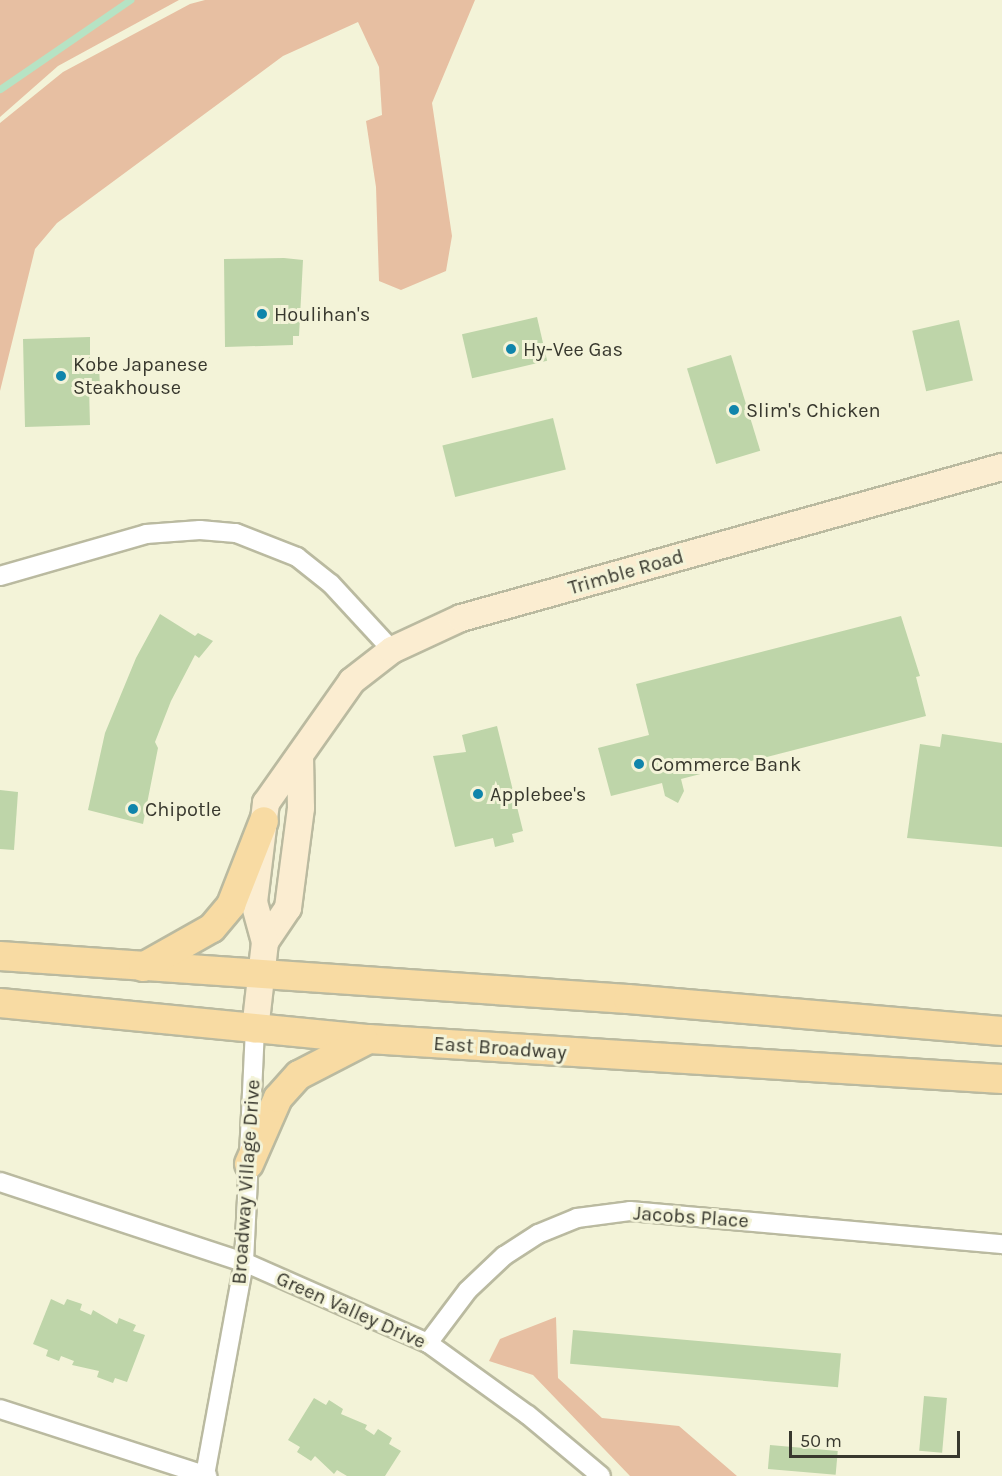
<!DOCTYPE html>
<style>
body{margin:0}
#map{position:relative;width:1002px;height:1476px;overflow:hidden;background:#f3f3d8;font-family:Karla,sans-serif}
div>[style]{position:absolute}
.green>*{inset:0;background:#e7bfa2}
.stream>*{height:7px;margin:-3.5px;padding:0 3.5px;transform-origin:3.5px;border-radius:3.5px;background:#b6e3c4}
.building>*{inset:0;background:#bed5a9;transform-origin:0 0}
.roads{filter:drop-shadow(2px 0 #babaa0) drop-shadow(-2px 0 #babaa0) drop-shadow(0 2px #babaa0) drop-shadow(0 -2px #babaa0)}
.street>*{height:18px;margin:-9px;padding:0 9px;transform-origin:9px;border-radius:9px;background:#fff}
.secondary>*{height:26px;margin:-13px;padding:0 13px;transform-origin:13px;border-radius:13px;background:#fbedd1}
.primary>*{height:28px;margin:-14px;padding:0 14px;transform-origin:14px;border-radius:14px;background:#f8dba3}
.dots>*{width:16px;height:16px;translate:-50% -50%;box-sizing:border-box;border:3px solid #f3f3d8;border-radius:50%}
span{translate:-50% -50%;white-space:nowrap;text-align:center;line-height:1.15;-webkit-text-stroke:6px #f3f3d8;paint-order:stroke}
.poi-label{font-size:20px;color:#38382e}
.left{translate:0 -50%;text-align:left}
.street-label{font-size:20px;color:#38382e}
.scale{position:absolute;left:789px;top:1431px;width:171px;height:27px;box-sizing:border-box;border:3px solid #38382e;border-top:0;padding-left:8px;font-size:18px;line-height:21px;white-space:nowrap;color:#38382e;-webkit-text-stroke:4px #f3f3d8;paint-order:stroke}
</style>
<div id="map">
<div class="green">
<div style="clip-path:polygon(0 0,179px 0,58px 66px,0 117px)"></div>
<div style="clip-path:polygon(205px 0,475px 0,432px 103px,452px 236px,446px 271px,401px 290px,379px 281px,376px 187px,366px 121px,382px 115px,379px 67px,358px 22px,283px 56px,57px 223px,35px 249px,0 391px,0 123px,63px 72px,190px 4px)"></div>
<div style="clip-path:polygon(556px 1317px,558px 1378px,602px 1418px,679px 1426px,737px 1476px,630px 1476px,533px 1375px,489px 1361px,500px 1339px)"></div>
</div>
<div class="stream">
<div style="left:0;top:89px;width:158px;rotate:-34.4deg"></div>
</div>
<div class="building">
<div style="clip-path:polygon(284px 258px,303px 260px,299px 336px,293px 336px,293px 345px,225px 347px,224px 259px)"></div>
<div style="left:537px;top:317px;width:45px;height:77px;rotate:77deg"></div>
<div style="left:959px;top:320px;width:62px;height:48px;rotate:77deg"></div>
<div style="clip-path:polygon(90px 337px,90px 367px,99px 366px,100px 386px,89px 387px,90px 425px,25px 427px,23px 339px)"></div>
<div style="left:731px;top:355px;width:100px;height:46px;rotate:73deg"></div>
<div style="left:553px;top:418px;width:53px;height:114px;rotate:76deg"></div>
<div style="clip-path:polygon(160px 614px,195px 636px,198px 633px,213px 641px,199px 658px,195px 655px,171px 701px,155px 742px,158px 748px,143px 824px,88px 810px,105px 733px,136px 658px)"></div>
<div style="clip-path:polygon(901px 616px,920px 676px,916px 677px,926px 716px,681px 779px,684px 791px,678px 803px,665px 796px,662px 783px,611px 796px,598px 748px,649px 735px,636px 684px)"></div>
<div style="clip-path:polygon(497px 726px,523px 831px,512px 834px,514px 842px,495px 847px,493px 838px,455px 847px,433px 756px,466px 752px,462px 735px)"></div>
<div style="clip-path:polygon(942px 734px,1002px 743px,1002px 847px,907px 838px,920px 744px,940px 747px)"></div>
<div style="clip-path:polygon(0 790px,18px 792px,14px 850px,0 849px)"></div>
<div style="clip-path:polygon(51px 1299px,64px 1305px,67px 1299px,82px 1304px,80px 1310px,91px 1315px,93px 1310px,117px 1324px,119px 1318px,136px 1325px,133px 1331px,145px 1335px,127px 1382px,115px 1378px,113px 1383px,97px 1377px,99px 1371px,72px 1365px,74px 1361px,61px 1356px,59px 1361px,46px 1356px,48px 1350px,33px 1344px)"></div>
<div style="left:573px;top:1330px;width:269px;height:34px;rotate:5deg"></div>
<div style="left:924px;top:1396px;width:23px;height:55px;rotate:5deg"></div>
<div style="clip-path:polygon(314px 1398px,326px 1405px,329px 1400px,343px 1409px,341px 1414px,367px 1425px,365px 1429px,374px 1435px,378px 1429px,392px 1438px,389px 1444px,401px 1451px,385px 1476px,347px 1476px,337px 1470px,334px 1474px,315px 1456px,311px 1461px,297px 1452px,300px 1447px,288px 1440px)"></div>
<div style="left:770px;top:1445px;width:68px;height:24px;rotate:5deg"></div>
</div>
<div class="roads">
<div class="street">
<div style="left:0;top:576px;width:152px;rotate:-16deg"></div>
<div style="left:146px;top:534px;width:54px;rotate:-4.2deg"></div>
<div style="left:200px;top:530px;width:36px;rotate:5deg"></div>
<div style="left:236px;top:533px;width:66px;rotate:21.5deg"></div>
<div style="left:297px;top:557px;width:43px;rotate:38.5deg"></div>
<div style="left:331px;top:584px;width:90px;rotate:47.3deg"></div>
<div style="left:0;top:1182px;width:257px;rotate:18.2deg"></div>
<div style="left:244px;top:1262px;width:201px;rotate:23.8deg"></div>
<div style="left:428px;top:1343px;width:123px;rotate:35.8deg"></div>
<div style="left:528px;top:1415px;width:95px;rotate:39.9deg"></div>
<div style="left:428px;top:1343px;width:66px;rotate:-53deg"></div>
<div style="left:468px;top:1290px;width:50px;rotate:-43.4deg"></div>
<div style="left:504px;top:1256px;width:40px;rotate:-32.9deg"></div>
<div style="left:538px;top:1234px;width:42px;rotate:-22.3deg"></div>
<div style="left:577px;top:1218px;width:53px;rotate:-7.5deg"></div>
<div style="left:630px;top:1211px;width:373px;rotate:5.1deg"></div>
<div style="left:0;top:1409px;width:218px;rotate:17.9deg"></div>
<div style="left:205px;top:1475px;width:217px;rotate:-79.6deg"></div>
<div style="left:244px;top:1262px;width:232px;rotate:-87.3deg"></div>
</div>
<div class="secondary">
<div style="left:265px;top:942px;width:41px;rotate:-55.9deg"></div>
<div style="left:288px;top:908px;width:101px;rotate:-82.6deg"></div>
<div style="left:301px;top:808px;width:51px;rotate:-91.1deg"></div>
<div style="left:255px;top:1030px;width:89px;rotate:-83.5deg"></div>
<div style="left:265px;top:942px;width:41px;rotate:-105.4deg"></div>
<div style="left:254px;top:902px;width:100px;rotate:-83.1deg"></div>
<div style="left:266px;top:803px;width:149px;rotate:-54.8deg"></div>
<div style="left:352px;top:681px;width:51px;rotate:-37.8deg"></div>
<div style="left:392px;top:650px;width:76px;rotate:-24.9deg"></div>
<div style="left:461px;top:618px;width:562px;rotate:-15.6deg"></div>
</div>
<div class="primary">
<div style="left:0;top:956px;width:629px;rotate:3.92deg"></div>
<div style="left:628px;top:999px;width:375px;rotate:4.9deg"></div>
<div style="left:143px;top:967px;width:79px;rotate:-29.5deg"></div>
<div style="left:212px;top:928px;width:30px;rotate:-50deg"></div>
<div style="left:231px;top:905px;width:90px;rotate:-68.6deg"></div>
<div style="left:0;top:1003px;width:371px;rotate:5.6deg"></div>
<div style="left:369px;top:1039px;width:634px;rotate:3.62deg"></div>
<div style="left:249px;top:1164px;width:72px;rotate:-66.3deg"></div>
<div style="left:278px;top:1098px;width:31px;rotate:-48deg"></div>
<div style="left:299px;top:1075px;width:74px;rotate:-27.3deg"></div>
</div>
</div>
<div class="dots">
<div style="left:262px;top:314px;background:#1085ab"></div>
<div style="left:511px;top:349px;background:#1085ab"></div>
<div style="left:61px;top:376px;background:#1085ab"></div>
<div style="left:734px;top:410px;background:#1085ab"></div>
<div style="left:639px;top:764px;background:#1085ab"></div>
<div style="left:478px;top:794px;background:#1085ab"></div>
<div style="left:133px;top:809px;background:#1085ab"></div>
</div>
<div class="poi-label">
<span class="left" style="left:274px;top:314px">Houlihan's</span>
<span class="left" style="left:523px;top:349px">Hy-Vee Gas</span>
<span class="left" style="left:73px;top:376px">Kobe Japanese<br>Steakhouse</span>
<span class="left" style="left:746px;top:410px">Slim's Chicken</span>
<span class="left" style="left:651px;top:764px">Commerce Bank</span>
<span class="left" style="left:490px;top:794px">Applebee's</span>
<span class="left" style="left:145px;top:809px">Chipotle</span>
</div>
<div class="street-label">
<span style="left:626px;top:572px;rotate:-16deg">Trimble Road</span>
<span style="left:500px;top:1048px;rotate:4deg">East Broadway</span>
<span style="left:246px;top:1182px;rotate:-86deg">Broadway Village Drive</span>
<span style="left:691px;top:1217px;rotate:4deg">Jacobs Place</span>
<span style="left:351px;top:1310px;rotate:24deg">Green Valley Drive</span>
</div>
<div class="scale">50 m</div>
</div>
